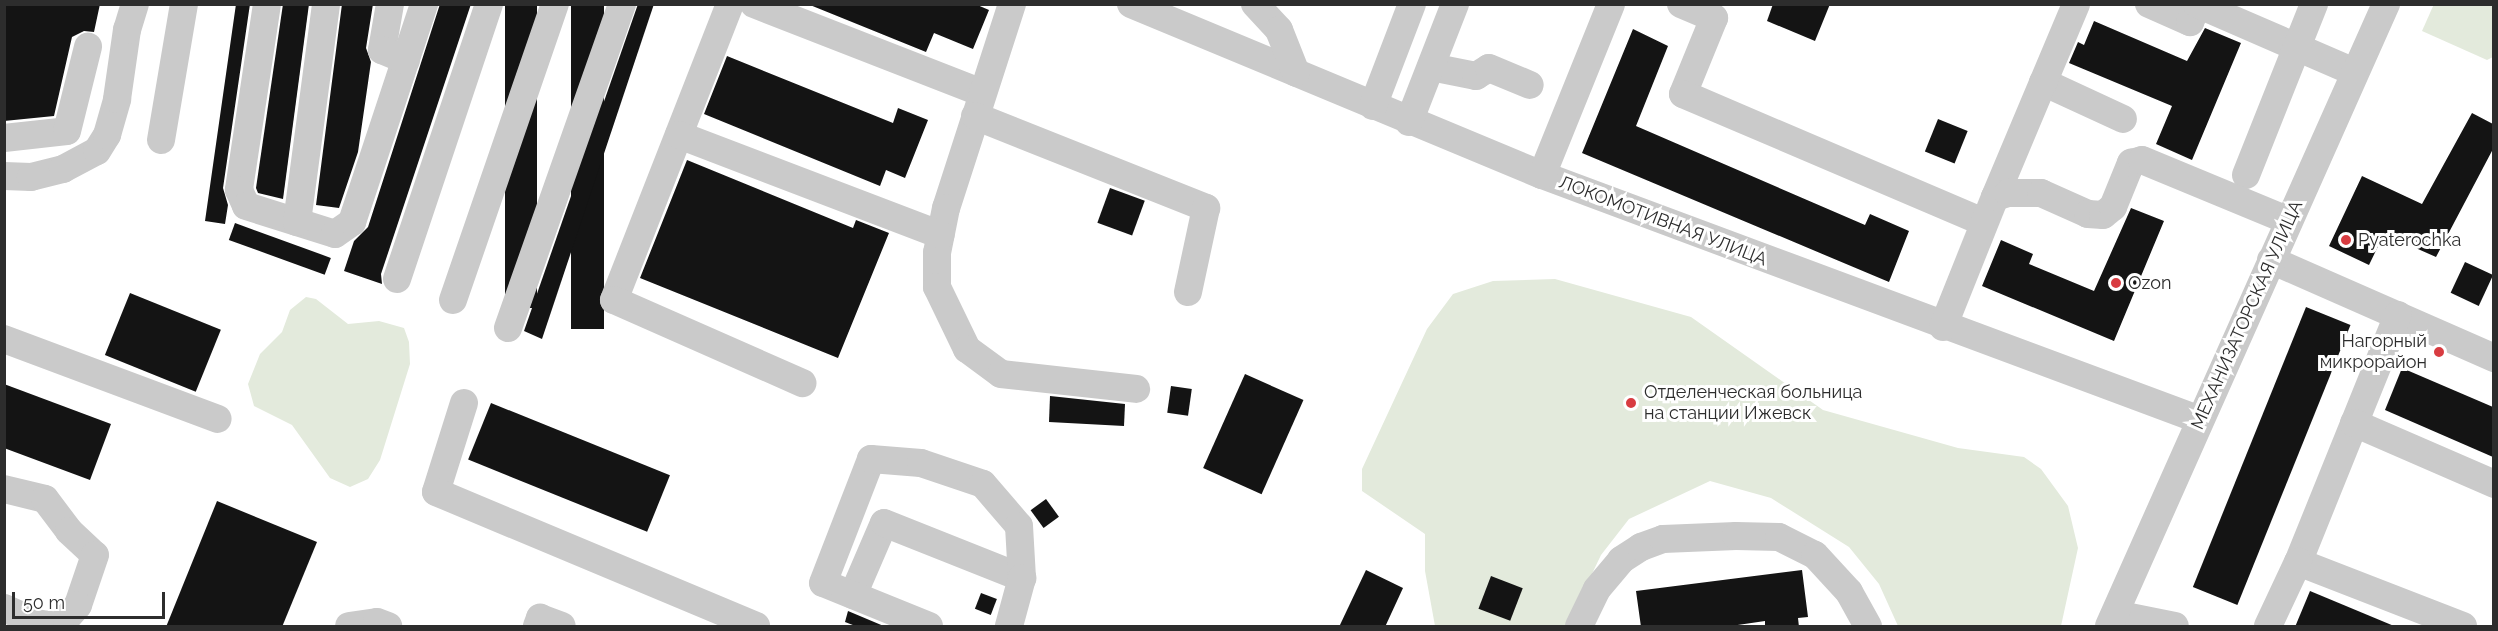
<!DOCTYPE html>
<meta charset="utf-8">
<style>
body{margin:0}
#map{position:relative;width:2498px;height:631px;overflow:hidden;background:#fff;font-family:Raleway,sans-serif}
div>[style]{position:absolute}
.green>*{inset:0;background:#e3eadc}
.building>*{inset:0;background:#141414;transform-origin:0 0}
.minor>*{height:28px;margin:-14px;padding:0 14px;transform-origin:14px;border-radius:14px;background:#cacaca}
.dots>*{width:16px;height:16px;translate:-50% -50%;box-sizing:border-box;border:3px solid #fff;border-radius:50%}
span{translate:-50% -50%;white-space:nowrap;text-align:center;line-height:1.15;-webkit-text-stroke:6px #fff;paint-order:stroke}
.street-label{font-size:18px;color:#2d2d2d}
.poi-label{font-size:18px;color:#2d2d2d}
.left{translate:0 -50%;text-align:left}
.right{translate:-100% -50%;text-align:right}
.frame{position:absolute;inset:0;border:6px solid #2d2d2d;pointer-events:none}
.scale{position:absolute;left:12px;top:592px;width:153px;height:27px;box-sizing:border-box;border:3px solid #2d2d2d;border-top:0;padding-left:8px;font-size:18px;line-height:21px;white-space:nowrap;color:#2d2d2d;-webkit-text-stroke:4px #fff;paint-order:stroke}
</style>
<div id="map">
<div class="green">
<div style="clip-path:polygon(2434px 4px,2493px 5px,2493px 57px,2487px 60px,2422px 31px)"></div>
<div style="clip-path:polygon(1555px 279px,1691px 317px,1823px 410px,1958px 448px,2024px 457px,2041px 469px,2068px 506px,2078px 548px,2061px 626px,1898px 626px,1879px 584px,1849px 547px,1771px 498px,1710px 481px,1629px 519px,1601px 555px,1567px 626px,1435px 626px,1425px 571px,1425px 534px,1362px 491px,1362px 469px,1427px 329px,1453px 294px,1493px 281px)"></div>
<div style="clip-path:polygon(306px 297px,316px 299px,348px 324px,379px 321px,404px 328px,409px 342px,410px 364px,380px 460px,368px 479px,350px 487px,330px 478px,292px 425px,254px 406px,248px 384px,260px 354px,282px 332px,290px 310px)"></div>
</div>
<div class="building">
<div style="clip-path:polygon(4px 4px,100px 4px,94px 32px,84px 31px,72px 37px,54px 116px,4px 121px)"></div>
<div style="clip-path:polygon(236px 4px,250px 4px,223px 188px,228px 205px,225px 224px,205px 221px)"></div>
<div style="clip-path:polygon(283px 4px,309px 4px,283px 199px,258px 193px,256px 188px)"></div>
<div style="clip-path:polygon(342px 4px,373px 4px,366px 48px,371px 62px,358px 152px,339px 208px,316px 205px)"></div>
<div style="clip-path:polygon(440px 4px,471px 4px,381px 274px,382px 284px,344px 271px,354px 241px,368px 227px)"></div>
<div style="left:505px;top:4px;width:32px;height:304px"></div>
<div style="left:571px;top:4px;width:33px;height:325px"></div>
<div style="clip-path:polygon(638px 4px,654px 4px,542px 339px,524px 331px)"></div>
<div style="clip-path:polygon(975px 4px,989px 10px,973px 49px,934px 33px,926px 52px,810px 5px)"></div>
<div style="clip-path:polygon(1773px 4px,1830px 4px,1815px 41px,1767px 21px)"></div>
<div style="clip-path:polygon(2094px 21px,2187px 61px,2205px 28px,2241px 43px,2192px 160px,2156px 144px,2172px 106px,2069px 63px,2078px 42px,2084px 45px)"></div>
<div style="clip-path:polygon(1633px 29px,1668px 46px,1636px 126px,1865px 225px,1870px 214px,1909px 231px,1889px 282px,1582px 153px)"></div>
<div style="clip-path:polygon(727px 56px,893px 123px,898px 108px,928px 120px,905px 178px,886px 170px,880px 186px,704px 114px)"></div>
<div style="clip-path:polygon(2472px 113px,2493px 124px,2493px 149px,2436px 257px,2384px 234px,2369px 265px,2329px 246px,2362px 176px,2422px 204px)"></div>
<div style="left:1938px;top:119px;width:32px;height:35px;rotate:22deg"></div>
<div style="clip-path:polygon(687px 160px,853px 228px,856px 220px,889px 233px,838px 358px,640px 278px)"></div>
<div style="left:1110px;top:188px;width:37px;height:37px;rotate:20deg"></div>
<div style="clip-path:polygon(2131px 208px,2164px 221px,2114px 341px,1982px 286px,2001px 240px,2033px 254px,2029px 264px,2094px 291px)"></div>
<div style="left:235px;top:223px;width:102px;height:18px;rotate:20deg"></div>
<div style="left:2465px;top:262px;width:31px;height:34px;rotate:25deg"></div>
<div style="left:130px;top:293px;width:98px;height:67px;rotate:22deg"></div>
<div style="left:2306px;top:307px;width:48px;height:302px;rotate:22deg"></div>
<div style="clip-path:polygon(2402px 368px,2493px 407px,2493px 457px,2385px 410px)"></div>
<div style="left:1245px;top:374px;width:64px;height:103px;rotate:24deg"></div>
<div style="clip-path:polygon(4px 384px,111px 424px,90px 480px,4px 448px)"></div>
<div style="left:1171px;top:386px;width:21px;height:27px;rotate:8deg"></div>
<div style="clip-path:polygon(1050px 396px,1125px 404px,1124px 426px,1049px 422px)"></div>
<div style="left:491px;top:403px;width:193px;height:61px;rotate:22deg"></div>
<div style="left:1046px;top:499px;width:22px;height:19px;rotate:54deg"></div>
<div style="clip-path:polygon(217px 501px,317px 542px,282px 627px,166px 627px)"></div>
<div style="clip-path:polygon(1366px 570px,1403px 588px,1385px 627px,1339px 627px)"></div>
<div style="clip-path:polygon(1802px 570px,1808px 617px,1798px 618px,1799px 627px,1765px 627px,1765px 621px,1724px 627px,1641px 627px,1636px 591px)"></div>
<div style="left:1491px;top:576px;width:34px;height:35px;rotate:21deg"></div>
<div style="clip-path:polygon(2310px 591px,2394px 626px,2394px 627px,2295px 627px)"></div>
<div style="left:981px;top:593px;width:17px;height:17px;rotate:21deg"></div>
<div style="clip-path:polygon(848px 611px,886px 627px,858px 627px,845px 622px)"></div>
</div>
<div class="minor">
<div style="left:267px;top:4px;width:188px;rotate:98.6deg"></div>
<div style="left:239px;top:190px;width:17px;rotate:66deg"></div>
<div style="left:246px;top:206px;width:93px;rotate:17.5deg"></div>
<div style="left:335px;top:234px;width:21px;rotate:-35deg"></div>
<div style="left:352px;top:222px;width:230px;rotate:-71.7deg"></div>
<div style="left:390px;top:4px;width:47px;rotate:99.9deg"></div>
<div style="left:382px;top:50px;width:26px;rotate:23deg"></div>
<div style="left:730px;top:4px;width:318px;rotate:111.4deg"></div>
<div style="left:614px;top:300px;width:206px;rotate:23.8deg"></div>
<div style="left:754px;top:4px;width:245px;rotate:21.3deg"></div>
<div style="left:1012px;top:4px;width:214px;rotate:107.9deg"></div>
<div style="left:946px;top:208px;width:46px;rotate:101.3deg"></div>
<div style="left:937px;top:253px;width:34px;rotate:90deg"></div>
<div style="left:937px;top:287px;width:69px;rotate:64.2deg"></div>
<div style="left:967px;top:349px;width:42px;rotate:36.3deg"></div>
<div style="left:1001px;top:374px;width:136px;rotate:6.3deg"></div>
<div style="left:1131px;top:4px;width:445px;rotate:22.6deg"></div>
<div style="left:1542px;top:175px;width:702px;rotate:20.42deg"></div>
<div style="left:1255px;top:4px;width:35px;rotate:47deg"></div>
<div style="left:1279px;top:30px;width:46px;rotate:68.4deg"></div>
<div style="left:1681px;top:4px;width:36px;rotate:23deg"></div>
<div style="left:1714px;top:18px;width:82px;rotate:112.2deg"></div>
<div style="left:1683px;top:94px;width:326px;rotate:23.1deg"></div>
<div style="left:2149px;top:4px;width:45px;rotate:23.7deg"></div>
<div style="left:2190px;top:22px;width:17px;rotate:-66deg"></div>
<div style="left:2197px;top:4px;width:171px;rotate:23.4deg"></div>
<div style="left:1431px;top:67px;width:46px;rotate:11.3deg"></div>
<div style="left:1476px;top:76px;width:15px;rotate:-32deg"></div>
<div style="left:1489px;top:68px;width:44px;rotate:22.5deg"></div>
<div style="left:2043px;top:82px;width:88px;rotate:24.8deg"></div>
<div style="left:1373px;top:106px;width:109px;rotate:-69.1deg"></div>
<div style="left:975px;top:116px;width:249px;rotate:21.7deg"></div>
<div style="left:1206px;top:208px;width:86px;rotate:102.1deg"></div>
<div style="left:1409px;top:122px;width:127px;rotate:-68.7deg"></div>
<div style="left:679px;top:135px;width:280px;rotate:20.9deg"></div>
<div style="left:4px;top:138px;width:63px;rotate:-6.3deg"></div>
<div style="left:67px;top:131px;width:87px;rotate:-76deg"></div>
<div style="left:161px;top:140px;width:138px;rotate:-80.4deg"></div>
<div style="left:1542px;top:175px;width:184px;rotate:-68deg"></div>
<div style="left:2246px;top:175px;width:184px;rotate:-68.3deg"></div>
<div style="left:4px;top:176px;width:27px;rotate:2deg"></div>
<div style="left:31px;top:177px;width:33px;rotate:-14deg"></div>
<div style="left:63px;top:169px;width:38px;rotate:-28deg"></div>
<div style="left:97px;top:151px;width:19px;rotate:-58deg"></div>
<div style="left:107px;top:135px;width:37px;rotate:-74deg"></div>
<div style="left:117px;top:99px;width:70px;rotate:-81.8deg"></div>
<div style="left:127px;top:30px;width:27px;rotate:-73deg"></div>
<div style="left:1995px;top:197px;width:209px;rotate:-67.2deg"></div>
<div style="left:297px;top:222px;width:220px;rotate:-82.4deg"></div>
<div style="left:2271px;top:260px;width:244px;rotate:23.7deg"></div>
<div style="left:397px;top:279px;width:290px;rotate:-71.5deg"></div>
<div style="left:453px;top:300px;width:313px;rotate:-71deg"></div>
<div style="left:2398px;top:315px;width:266px;rotate:112deg"></div>
<div style="left:2298px;top:562px;width:177px;rotate:21.2deg"></div>
<div style="left:1943px;top:327px;width:140px;rotate:-68.2deg"></div>
<div style="left:1995px;top:197px;width:14px;rotate:-17deg"></div>
<div style="left:2008px;top:193px;width:33px"></div>
<div style="left:2041px;top:193px;width:51px;rotate:24.1deg"></div>
<div style="left:2088px;top:214px;width:15px;rotate:4deg"></div>
<div style="left:2103px;top:215px;width:13px;rotate:-39deg"></div>
<div style="left:2113px;top:207px;width:48px;rotate:-67.8deg"></div>
<div style="left:2131px;top:163px;width:11px;rotate:-15deg"></div>
<div style="left:2142px;top:160px;width:159px;rotate:22.5deg"></div>
<div style="left:508px;top:328px;width:343px;rotate:-70.6deg"></div>
<div style="left:4px;top:339px;width:228px;rotate:20.5deg"></div>
<div style="left:464px;top:403px;width:93px;rotate:107.5deg"></div>
<div style="left:436px;top:492px;width:347px;rotate:22.7deg"></div>
<div style="left:2354px;top:423px;width:153px;rotate:23.5deg"></div>
<div style="left:4px;top:489px;width:42px;rotate:13.7deg"></div>
<div style="left:45px;top:499px;width:40px;rotate:53deg"></div>
<div style="left:69px;top:531px;width:35px;rotate:43deg"></div>
<div style="left:95px;top:555px;width:53px;rotate:108.8deg"></div>
<div style="left:78px;top:605px;width:28px;rotate:131deg"></div>
<div style="left:60px;top:626px;width:20px;rotate:-174deg"></div>
<div style="left:40px;top:624px;width:39px;rotate:-156deg"></div>
<div style="left:853px;top:595px;width:78px;rotate:-66.7deg"></div>
<div style="left:884px;top:523px;width:149px;rotate:21.7deg"></div>
<div style="left:2115px;top:614px;width:61px;rotate:11.3deg"></div>
<div style="left:349px;top:626px;width:28px;rotate:-8deg"></div>
<div style="left:377px;top:622px;width:12px;rotate:20deg"></div>
<div style="left:537px;top:626px;width:9px;rotate:-69deg"></div>
<div style="left:540px;top:618px;width:23px;rotate:20deg"></div>
<div style="left:929px;top:626px;width:114px;rotate:-157.9deg"></div>
<div style="left:823px;top:583px;width:133px;rotate:-68.8deg"></div>
<div style="left:871px;top:459px;width:50px;rotate:4.6deg"></div>
<div style="left:921px;top:463px;width:65px;rotate:18.7deg"></div>
<div style="left:983px;top:484px;width:55px;rotate:49.4deg"></div>
<div style="left:1019px;top:526px;width:52px;rotate:86.7deg"></div>
<div style="left:1022px;top:578px;width:50px;rotate:105.2deg"></div>
<div style="left:1579px;top:626px;width:41px;rotate:-64.1deg"></div>
<div style="left:1597px;top:589px;width:38px;rotate:-50deg"></div>
<div style="left:1621px;top:560px;width:24px;rotate:-33deg"></div>
<div style="left:1641px;top:547px;width:23px;rotate:-20deg"></div>
<div style="left:1663px;top:539px;width:73px;rotate:-2.4deg"></div>
<div style="left:1736px;top:536px;width:43px;rotate:1.3deg"></div>
<div style="left:1779px;top:537px;width:40px;rotate:26.6deg"></div>
<div style="left:1815px;top:555px;width:50px;rotate:47.4deg"></div>
<div style="left:1849px;top:592px;width:39px;rotate:61deg"></div>
<div style="left:2109px;top:626px;width:681px;rotate:-65.99deg"></div>
<div style="left:2268px;top:626px;width:71px;rotate:-64.9deg"></div>
</div>
<div class="dots">
<div style="left:2346px;top:240px;background:#d83c41"></div>
<div style="left:2116px;top:283px;background:#d83c41"></div>
<div style="left:2439px;top:352px;background:#d83c41"></div>
<div style="left:1631px;top:403px;background:#d83c41"></div>
</div>
<div class="street-label">
<span style="left:1663px;top:221px;rotate:21deg">ЛОКОМОТИВНАЯ УЛИЦА</span>
<span style="left:2247px;top:315px;rotate:-66deg">МЕХАНИЗАТОРСКАЯ УЛИЦА</span>
</div>
<div class="poi-label">
<span class="left" style="left:2358px;top:240px">Pyaterochka</span>
<span class="left" style="left:2128px;top:283px">Ozon</span>
<span class="right" style="left:2427px;top:352px">Нагорный<br>микрорайон</span>
<span class="left" style="left:1644px;top:403px">Отделенческая больница<br>на станции Ижевск</span>
</div>
<div class="frame"></div>
<div class="scale">50 m</div>
</div>
